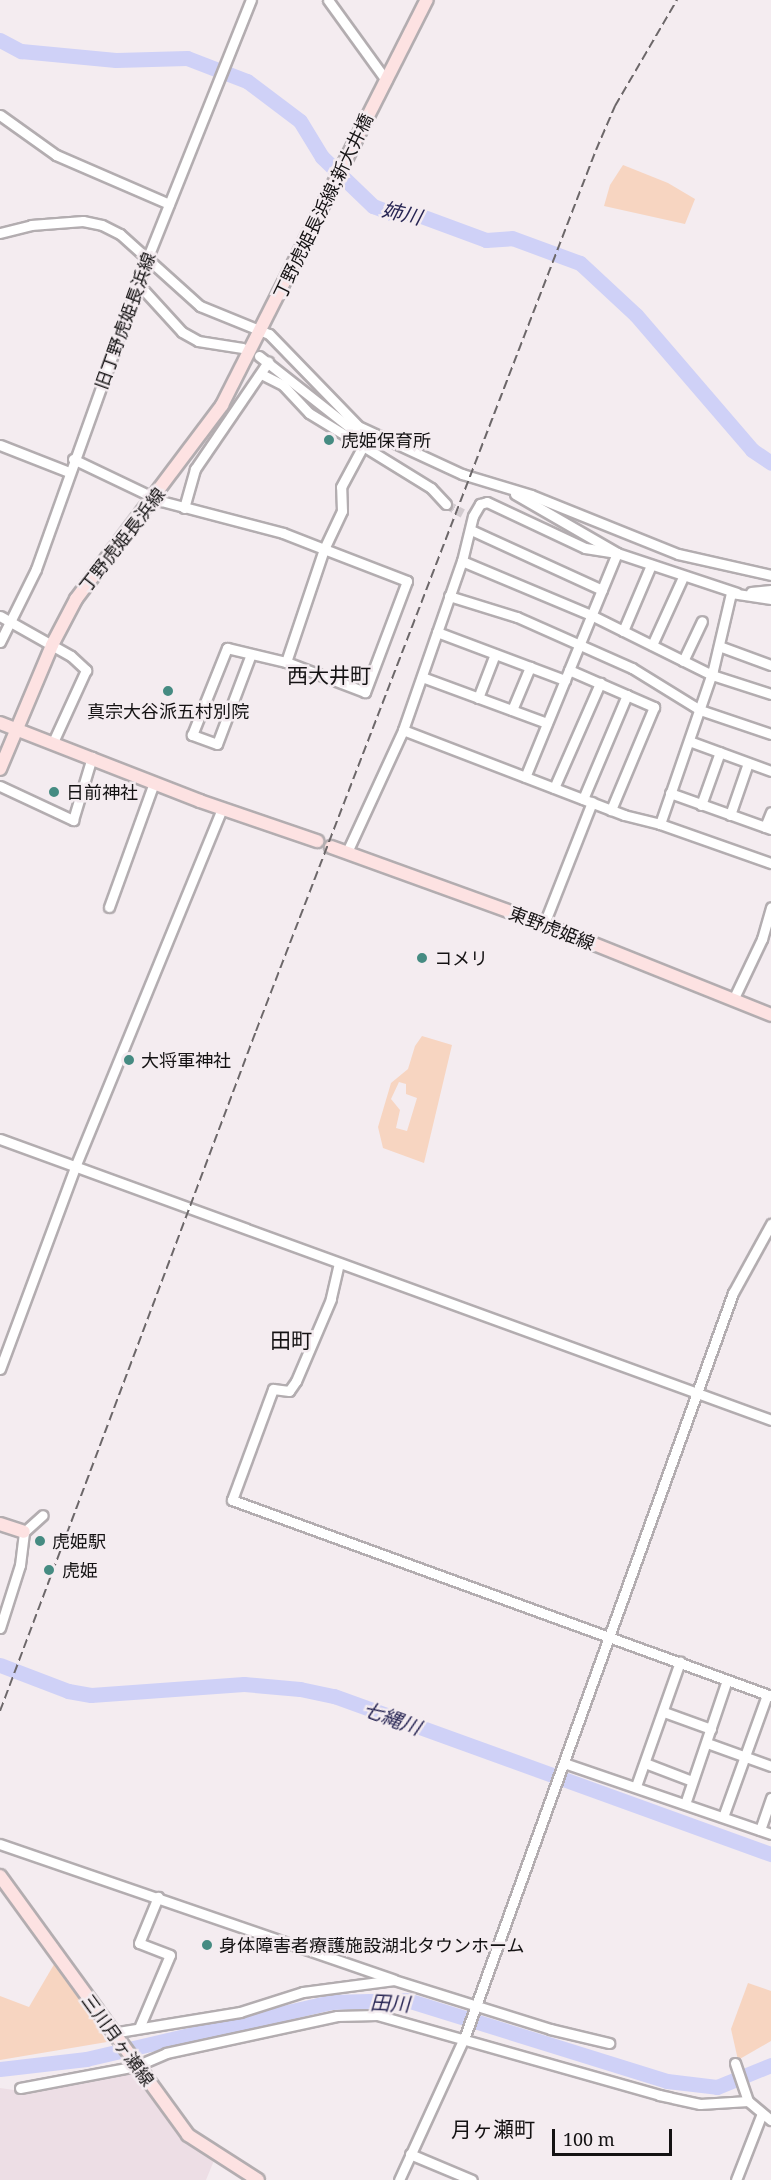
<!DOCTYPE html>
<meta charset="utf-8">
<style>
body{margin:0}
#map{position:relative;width:771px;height:2180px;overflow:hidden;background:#f4ecf0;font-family:"Noto Serif","Noto Sans JP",serif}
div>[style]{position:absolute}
.built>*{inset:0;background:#eddee5}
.green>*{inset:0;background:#f7d5c1}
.river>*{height:15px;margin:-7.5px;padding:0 7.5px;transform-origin:7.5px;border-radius:7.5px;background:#cfd1f7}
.minor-tunnel>*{height:9px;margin-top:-4.5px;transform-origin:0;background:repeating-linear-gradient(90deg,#d2cbcf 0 9px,transparent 0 13.5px)}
.roads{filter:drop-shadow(2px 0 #b3adb0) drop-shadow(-2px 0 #b3adb0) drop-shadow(0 2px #b3adb0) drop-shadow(0 -2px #b3adb0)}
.minor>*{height:9px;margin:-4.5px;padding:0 4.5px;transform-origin:4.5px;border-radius:4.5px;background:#fff}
.secondary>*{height:12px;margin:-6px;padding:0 6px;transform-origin:6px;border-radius:6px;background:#fde2e2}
.rail>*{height:2px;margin-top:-1px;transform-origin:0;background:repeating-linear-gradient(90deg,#6c6769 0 9px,transparent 0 13.5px)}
.dots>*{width:16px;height:16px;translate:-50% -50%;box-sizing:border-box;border:3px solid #f4ecf0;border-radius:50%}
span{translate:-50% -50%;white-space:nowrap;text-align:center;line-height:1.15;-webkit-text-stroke:5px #f4ecf0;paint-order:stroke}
.street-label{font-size:18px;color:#141213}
.poi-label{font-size:18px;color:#141213}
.left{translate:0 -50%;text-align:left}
.water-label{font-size:20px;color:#282654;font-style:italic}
.quarter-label{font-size:21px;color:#141213}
.scale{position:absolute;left:552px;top:2129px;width:120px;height:27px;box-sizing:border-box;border:3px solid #141213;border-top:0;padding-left:8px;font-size:18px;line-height:21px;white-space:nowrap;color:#141213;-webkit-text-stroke:4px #f4ecf0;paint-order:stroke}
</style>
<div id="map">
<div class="built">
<div style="clip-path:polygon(135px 2068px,215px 2158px,206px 2180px,0 2180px,0 2088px,27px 2092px)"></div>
</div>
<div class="green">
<div style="clip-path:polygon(623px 165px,668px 183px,695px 199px,685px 224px,604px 206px,610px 185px)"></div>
<div style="clip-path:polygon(evenodd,422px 1036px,452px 1045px,424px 1163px,383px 1148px,378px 1127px,391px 1083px,408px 1069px,415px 1046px,422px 1036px,399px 1082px,406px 1084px,406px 1094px,417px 1098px,407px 1131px,396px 1128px,400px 1110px,391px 1099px,399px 1082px)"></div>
<div style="clip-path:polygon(56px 1961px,107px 2042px,0 2060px,0 1996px,29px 2007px)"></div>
<div style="clip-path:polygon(748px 1983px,771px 1991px,771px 2041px,738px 2060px,731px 2029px)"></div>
</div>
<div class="river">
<div style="left:0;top:40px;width:24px;rotate:28deg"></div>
<div style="left:21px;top:51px;width:95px;rotate:5.4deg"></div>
<div style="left:116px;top:60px;width:71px;rotate:-1.6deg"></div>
<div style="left:187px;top:58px;width:64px;rotate:21deg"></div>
<div style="left:247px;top:81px;width:66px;rotate:37deg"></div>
<div style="left:300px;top:121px;width:42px;rotate:58.6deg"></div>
<div style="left:322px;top:157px;width:71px;rotate:43.9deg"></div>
<div style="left:373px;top:206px;width:19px;rotate:21deg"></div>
<div style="left:391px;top:213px;width:22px"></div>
<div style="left:413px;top:213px;width:78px;rotate:20.3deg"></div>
<div style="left:486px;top:240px;width:26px;rotate:-4deg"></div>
<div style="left:512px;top:238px;width:72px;rotate:20.2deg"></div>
<div style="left:580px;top:263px;width:76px;rotate:42.9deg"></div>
<div style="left:636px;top:315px;width:178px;rotate:49.3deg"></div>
<div style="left:752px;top:450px;width:23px;rotate:34deg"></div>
<div style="left:0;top:1665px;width:73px;rotate:20.9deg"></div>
<div style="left:68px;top:1691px;width:23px;rotate:10deg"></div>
<div style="left:91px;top:1695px;width:153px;rotate:-4.1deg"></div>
<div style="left:244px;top:1684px;width:56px;rotate:5.1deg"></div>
<div style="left:300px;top:1689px;width:35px;rotate:12deg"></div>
<div style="left:334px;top:1696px;width:465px;rotate:19.9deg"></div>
<div style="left:0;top:2069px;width:87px;rotate:-6.6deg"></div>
<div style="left:86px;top:2059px;width:251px;rotate:-13.1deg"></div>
<div style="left:330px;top:2002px;width:77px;rotate:-1.5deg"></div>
<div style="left:407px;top:2000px;width:272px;rotate:17.3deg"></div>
<div style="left:667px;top:2081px;width:50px;rotate:6.8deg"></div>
<div style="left:717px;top:2087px;width:58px;rotate:-22.2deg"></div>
</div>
<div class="minor-tunnel">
<div style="left:446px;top:504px;width:19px;rotate:28deg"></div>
</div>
<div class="roads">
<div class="minor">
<div style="left:328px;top:0;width:99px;rotate:54.1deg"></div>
<div style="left:0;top:115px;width:69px;rotate:35.5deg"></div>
<div style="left:56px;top:155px;width:123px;rotate:23.4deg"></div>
<div style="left:0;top:233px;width:32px;rotate:-14deg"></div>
<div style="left:31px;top:225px;width:52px;rotate:-4.4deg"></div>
<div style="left:83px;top:221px;width:19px;rotate:12deg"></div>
<div style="left:102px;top:225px;width:20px;rotate:27deg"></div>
<div style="left:120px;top:234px;width:108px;rotate:42deg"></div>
<div style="left:200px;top:306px;width:74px;rotate:22.1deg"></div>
<div style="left:269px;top:334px;width:128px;rotate:45.9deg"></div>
<div style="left:358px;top:426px;width:115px;rotate:24.8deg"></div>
<div style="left:462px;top:474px;width:72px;rotate:16.9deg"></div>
<div style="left:531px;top:495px;width:158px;rotate:21.9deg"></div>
<div style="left:678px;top:554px;width:95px;rotate:12.7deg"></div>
<div style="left:140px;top:286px;width:62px;rotate:47.6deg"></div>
<div style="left:182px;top:332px;width:18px;rotate:29deg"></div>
<div style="left:198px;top:341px;width:45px;rotate:9deg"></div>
<div style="left:259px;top:356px;width:120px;rotate:38.2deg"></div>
<div style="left:353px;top:430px;width:16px;rotate:43deg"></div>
<div style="left:365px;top:441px;width:5px;rotate:112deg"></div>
<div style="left:363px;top:446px;width:80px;rotate:31.7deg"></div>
<div style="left:431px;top:488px;width:22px;rotate:47deg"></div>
<div style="left:0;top:445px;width:74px;rotate:21.4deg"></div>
<div style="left:73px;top:459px;width:98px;rotate:25.5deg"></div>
<div style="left:161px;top:501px;width:126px;rotate:14.7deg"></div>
<div style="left:283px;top:533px;width:44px;rotate:21.3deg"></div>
<div style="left:324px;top:549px;width:89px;rotate:21.1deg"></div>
<div style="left:407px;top:581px;width:119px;rotate:110.7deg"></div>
<div style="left:365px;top:692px;width:85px;rotate:-159.2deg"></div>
<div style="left:286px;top:662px;width:119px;rotate:-71.4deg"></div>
<div style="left:324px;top:549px;width:42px;rotate:-64.7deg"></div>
<div style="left:342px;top:511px;width:24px;rotate:-92deg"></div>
<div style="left:341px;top:487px;width:47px;rotate:-61.8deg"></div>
<div style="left:363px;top:446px;width:63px;rotate:-148.6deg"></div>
<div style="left:309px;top:413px;width:38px;rotate:-133deg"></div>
<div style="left:283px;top:385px;width:25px;rotate:-153deg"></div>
<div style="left:515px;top:494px;width:118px;rotate:30deg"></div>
<div style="left:617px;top:553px;width:126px;rotate:18.4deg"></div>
<div style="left:184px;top:508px;width:41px;rotate:-74.2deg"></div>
<div style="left:195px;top:469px;width:130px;rotate:-55.7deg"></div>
<div style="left:471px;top:530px;width:144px;rotate:24.6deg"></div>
<div style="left:462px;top:561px;width:140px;rotate:22.7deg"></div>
<div style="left:591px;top:615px;width:135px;rotate:26.4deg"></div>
<div style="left:712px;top:675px;width:62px;rotate:17.9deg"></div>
<div style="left:751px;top:592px;width:20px;rotate:-6deg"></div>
<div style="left:449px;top:596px;width:71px;rotate:17.2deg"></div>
<div style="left:517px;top:617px;width:126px;rotate:23.9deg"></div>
<div style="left:632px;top:668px;width:80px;rotate:31.7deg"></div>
<div style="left:700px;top:710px;width:75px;rotate:18.7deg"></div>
<div style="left:771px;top:599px;width:40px;rotate:-171.5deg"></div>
<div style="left:731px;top:593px;width:79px;rotate:103.2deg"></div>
<div style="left:713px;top:670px;width:163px;rotate:109deg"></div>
<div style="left:660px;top:824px;width:118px;rotate:19.4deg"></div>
<div style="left:0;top:616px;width:81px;rotate:29.4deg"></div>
<div style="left:71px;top:656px;width:21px;rotate:43deg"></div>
<div style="left:86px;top:670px;width:79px;rotate:114.6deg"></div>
<div style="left:623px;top:631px;width:72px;rotate:-67deg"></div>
<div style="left:437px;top:632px;width:137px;rotate:20.6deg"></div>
<div style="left:0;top:642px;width:81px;rotate:-63.7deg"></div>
<div style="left:36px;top:569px;width:331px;rotate:-70.3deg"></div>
<div style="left:148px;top:257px;width:277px;rotate:-68.2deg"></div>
<div style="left:652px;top:645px;width:75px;rotate:-65.5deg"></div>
<div style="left:719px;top:646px;width:55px;rotate:20.1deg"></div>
<div style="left:251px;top:654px;width:96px;rotate:110.7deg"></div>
<div style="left:217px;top:744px;width:27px;rotate:-160deg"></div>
<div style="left:192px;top:735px;width:94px;rotate:-68.1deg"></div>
<div style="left:227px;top:648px;width:61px;rotate:13.3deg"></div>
<div style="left:683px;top:661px;width:44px;rotate:-64.6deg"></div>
<div style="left:569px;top:670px;width:93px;rotate:23.5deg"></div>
<div style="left:654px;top:707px;width:112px;rotate:112.7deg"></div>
<div style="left:422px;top:677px;width:133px;rotate:20.2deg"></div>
<div style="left:478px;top:698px;width:47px;rotate:-68.9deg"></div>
<div style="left:512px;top:710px;width:47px;rotate:-67.3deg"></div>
<div style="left:403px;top:730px;width:237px;rotate:21deg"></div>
<div style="left:624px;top:815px;width:37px;rotate:14deg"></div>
<div style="left:689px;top:741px;width:87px;rotate:20.1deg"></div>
<div style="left:0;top:786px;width:81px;rotate:25deg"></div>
<div style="left:73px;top:820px;width:66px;rotate:-73.2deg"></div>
<div style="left:554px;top:788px;width:115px;rotate:-66.3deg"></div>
<div style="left:670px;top:793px;width:107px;rotate:19.6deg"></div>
<div style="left:583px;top:799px;width:113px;rotate:-67.1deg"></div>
<div style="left:701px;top:805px;width:56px;rotate:-70.3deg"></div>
<div style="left:730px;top:815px;width:55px;rotate:-70.9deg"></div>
<div style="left:765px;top:827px;width:16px;rotate:-68deg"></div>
<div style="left:347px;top:852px;width:134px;rotate:-65.3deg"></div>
<div style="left:403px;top:730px;width:179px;rotate:-70.8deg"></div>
<div style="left:462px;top:561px;width:46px;rotate:-76.3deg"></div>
<div style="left:473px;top:516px;width:14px;rotate:-60deg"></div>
<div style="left:480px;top:504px;width:7px;rotate:-16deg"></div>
<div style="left:487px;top:502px;width:108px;rotate:25.1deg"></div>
<div style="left:585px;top:548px;width:32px;rotate:9deg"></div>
<div style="left:617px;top:553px;width:242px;rotate:112.3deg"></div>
<div style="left:109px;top:907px;width:132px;rotate:-70.1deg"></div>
<div style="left:544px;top:924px;width:131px;rotate:-68.5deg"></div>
<div style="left:733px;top:1000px;width:68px;rotate:-64.6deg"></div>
<div style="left:762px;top:939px;width:33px;rotate:-74deg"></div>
<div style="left:0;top:1139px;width:821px;rotate:20.02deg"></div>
<div style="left:339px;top:1263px;width:37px;rotate:103deg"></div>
<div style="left:331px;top:1299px;width:89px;rotate:113.1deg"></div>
<div style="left:296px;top:1381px;width:12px;rotate:125deg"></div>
<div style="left:289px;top:1391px;width:16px;rotate:-173deg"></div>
<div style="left:273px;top:1389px;width:118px;rotate:110.3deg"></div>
<div style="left:232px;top:1500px;width:574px;rotate:19.98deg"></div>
<div style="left:0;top:1369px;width:215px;rotate:-69.6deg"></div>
<div style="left:75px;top:1167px;width:388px;rotate:-67.7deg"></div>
<div style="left:0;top:1628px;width:66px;rotate:-72.4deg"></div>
<div style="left:20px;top:1565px;width:33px;rotate:-83deg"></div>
<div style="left:24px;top:1532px;width:25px;rotate:-42deg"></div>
<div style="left:664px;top:1712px;width:50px;rotate:19.9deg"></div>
<div style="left:707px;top:1743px;width:68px;rotate:19.8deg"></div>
<div style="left:564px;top:1763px;width:219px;rotate:18.9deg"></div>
<div style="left:645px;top:1763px;width:50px;rotate:21deg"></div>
<div style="left:636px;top:1786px;width:132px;rotate:-70.5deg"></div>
<div style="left:685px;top:1804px;width:131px;rotate:-71.3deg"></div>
<div style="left:723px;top:1817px;width:130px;rotate:-70.2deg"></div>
<div style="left:760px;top:1830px;width:34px;rotate:-71deg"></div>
<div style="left:0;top:1844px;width:415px;rotate:19deg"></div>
<div style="left:139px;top:2028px;width:79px;rotate:-67deg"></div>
<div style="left:170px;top:1955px;width:33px;rotate:-159deg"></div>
<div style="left:139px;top:1943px;width:50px;rotate:-67.6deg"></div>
<div style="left:112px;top:2033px;width:130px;rotate:-9.3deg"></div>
<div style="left:240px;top:2012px;width:66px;rotate:-17.6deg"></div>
<div style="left:303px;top:1992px;width:92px;rotate:-7.5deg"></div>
<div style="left:394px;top:1980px;width:164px;rotate:17.4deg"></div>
<div style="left:550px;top:2029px;width:61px;rotate:13.3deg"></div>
<div style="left:735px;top:2063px;width:40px;rotate:71.1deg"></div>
<div style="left:748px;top:2101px;width:30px;rotate:40deg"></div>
<div style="left:20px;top:2088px;width:118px;rotate:-10.7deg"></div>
<div style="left:136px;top:2066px;width:33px;rotate:-23deg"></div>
<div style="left:166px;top:2053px;width:175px;rotate:-12.2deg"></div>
<div style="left:337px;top:2016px;width:40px;rotate:-1.4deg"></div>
<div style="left:377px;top:2015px;width:293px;rotate:15.8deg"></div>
<div style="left:659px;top:2095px;width:42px;rotate:12.4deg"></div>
<div style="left:700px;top:2104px;width:48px;rotate:-3.6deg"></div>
<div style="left:410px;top:2154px;width:67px;rotate:22.8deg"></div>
<div style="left:399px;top:2180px;width:158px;rotate:-65.4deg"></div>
<div style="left:465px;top:2036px;width:790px;rotate:-70.17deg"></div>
<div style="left:733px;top:1293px;width:79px;rotate:-61.2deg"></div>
<div style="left:736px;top:2180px;width:69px;rotate:-68.7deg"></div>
</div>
<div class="secondary">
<div style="left:0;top:723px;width:215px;rotate:21.3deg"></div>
<div style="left:200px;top:801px;width:124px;rotate:18.9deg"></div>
<div style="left:0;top:769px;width:134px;rotate:-67.2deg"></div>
<div style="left:52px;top:645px;width:52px;rotate:-62.4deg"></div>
<div style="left:76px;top:599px;width:243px;rotate:-53deg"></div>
<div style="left:222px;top:405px;width:454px;rotate:-63.2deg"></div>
<div style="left:331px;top:847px;width:226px;rotate:19.9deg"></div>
<div style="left:544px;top:924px;width:245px;rotate:21.8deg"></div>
<div style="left:0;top:1524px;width:25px;rotate:18deg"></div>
<div style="left:0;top:1876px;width:320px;rotate:54deg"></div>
<div style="left:188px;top:2135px;width:83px;rotate:32.7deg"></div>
</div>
</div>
<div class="rail">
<div style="left:0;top:1711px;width:727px;rotate:-69.37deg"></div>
<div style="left:256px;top:1031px;width:944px;rotate:-68.9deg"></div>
<div style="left:596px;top:150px;width:48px;rotate:-66.6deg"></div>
<div style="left:615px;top:106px;width:123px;rotate:-59.7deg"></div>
</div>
<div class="dots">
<div style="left:329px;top:440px;background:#458b82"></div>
<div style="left:168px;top:691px;background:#458b82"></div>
<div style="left:54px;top:792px;background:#458b82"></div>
<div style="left:422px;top:958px;background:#458b82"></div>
<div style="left:129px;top:1060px;background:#458b82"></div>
<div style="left:40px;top:1541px;background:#458b82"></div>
<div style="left:49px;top:1570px;background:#458b82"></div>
<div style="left:207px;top:1945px;background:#458b82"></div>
</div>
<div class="street-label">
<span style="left:323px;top:206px;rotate:-64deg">丁野虎姫長浜線;新大井橋</span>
<span style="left:125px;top:321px;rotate:-70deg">旧丁野虎姫長浜線</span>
<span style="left:122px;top:540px;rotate:-52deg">丁野虎姫長浜線</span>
<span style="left:552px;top:928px;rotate:21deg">東野虎姫線</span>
<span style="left:118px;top:2040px;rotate:54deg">三川月ヶ瀬線</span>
</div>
<div class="poi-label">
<span class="left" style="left:341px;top:440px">虎姫保育所</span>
<span style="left:168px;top:711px">真宗大谷派五村別院</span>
<span class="left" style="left:66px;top:792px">日前神社</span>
<span class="left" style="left:434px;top:958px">コメリ</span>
<span class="left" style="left:141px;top:1060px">大将軍神社</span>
<span class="left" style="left:52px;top:1541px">虎姫駅</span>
<span class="left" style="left:62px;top:1570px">虎姫</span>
<span class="left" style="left:219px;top:1945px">身体障害者療護施設湖北タウンホーム</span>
</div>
<div class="water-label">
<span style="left:402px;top:213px;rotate:13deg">姉川</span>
<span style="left:392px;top:1718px;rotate:20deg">七縄川</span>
<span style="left:390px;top:2003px;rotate:3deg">田川</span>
</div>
<div class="quarter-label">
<span style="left:329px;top:675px">西大井町</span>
<span style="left:291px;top:1340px">田町</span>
<span style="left:493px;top:2129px">月ヶ瀬町</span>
</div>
<div class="scale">100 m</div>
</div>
